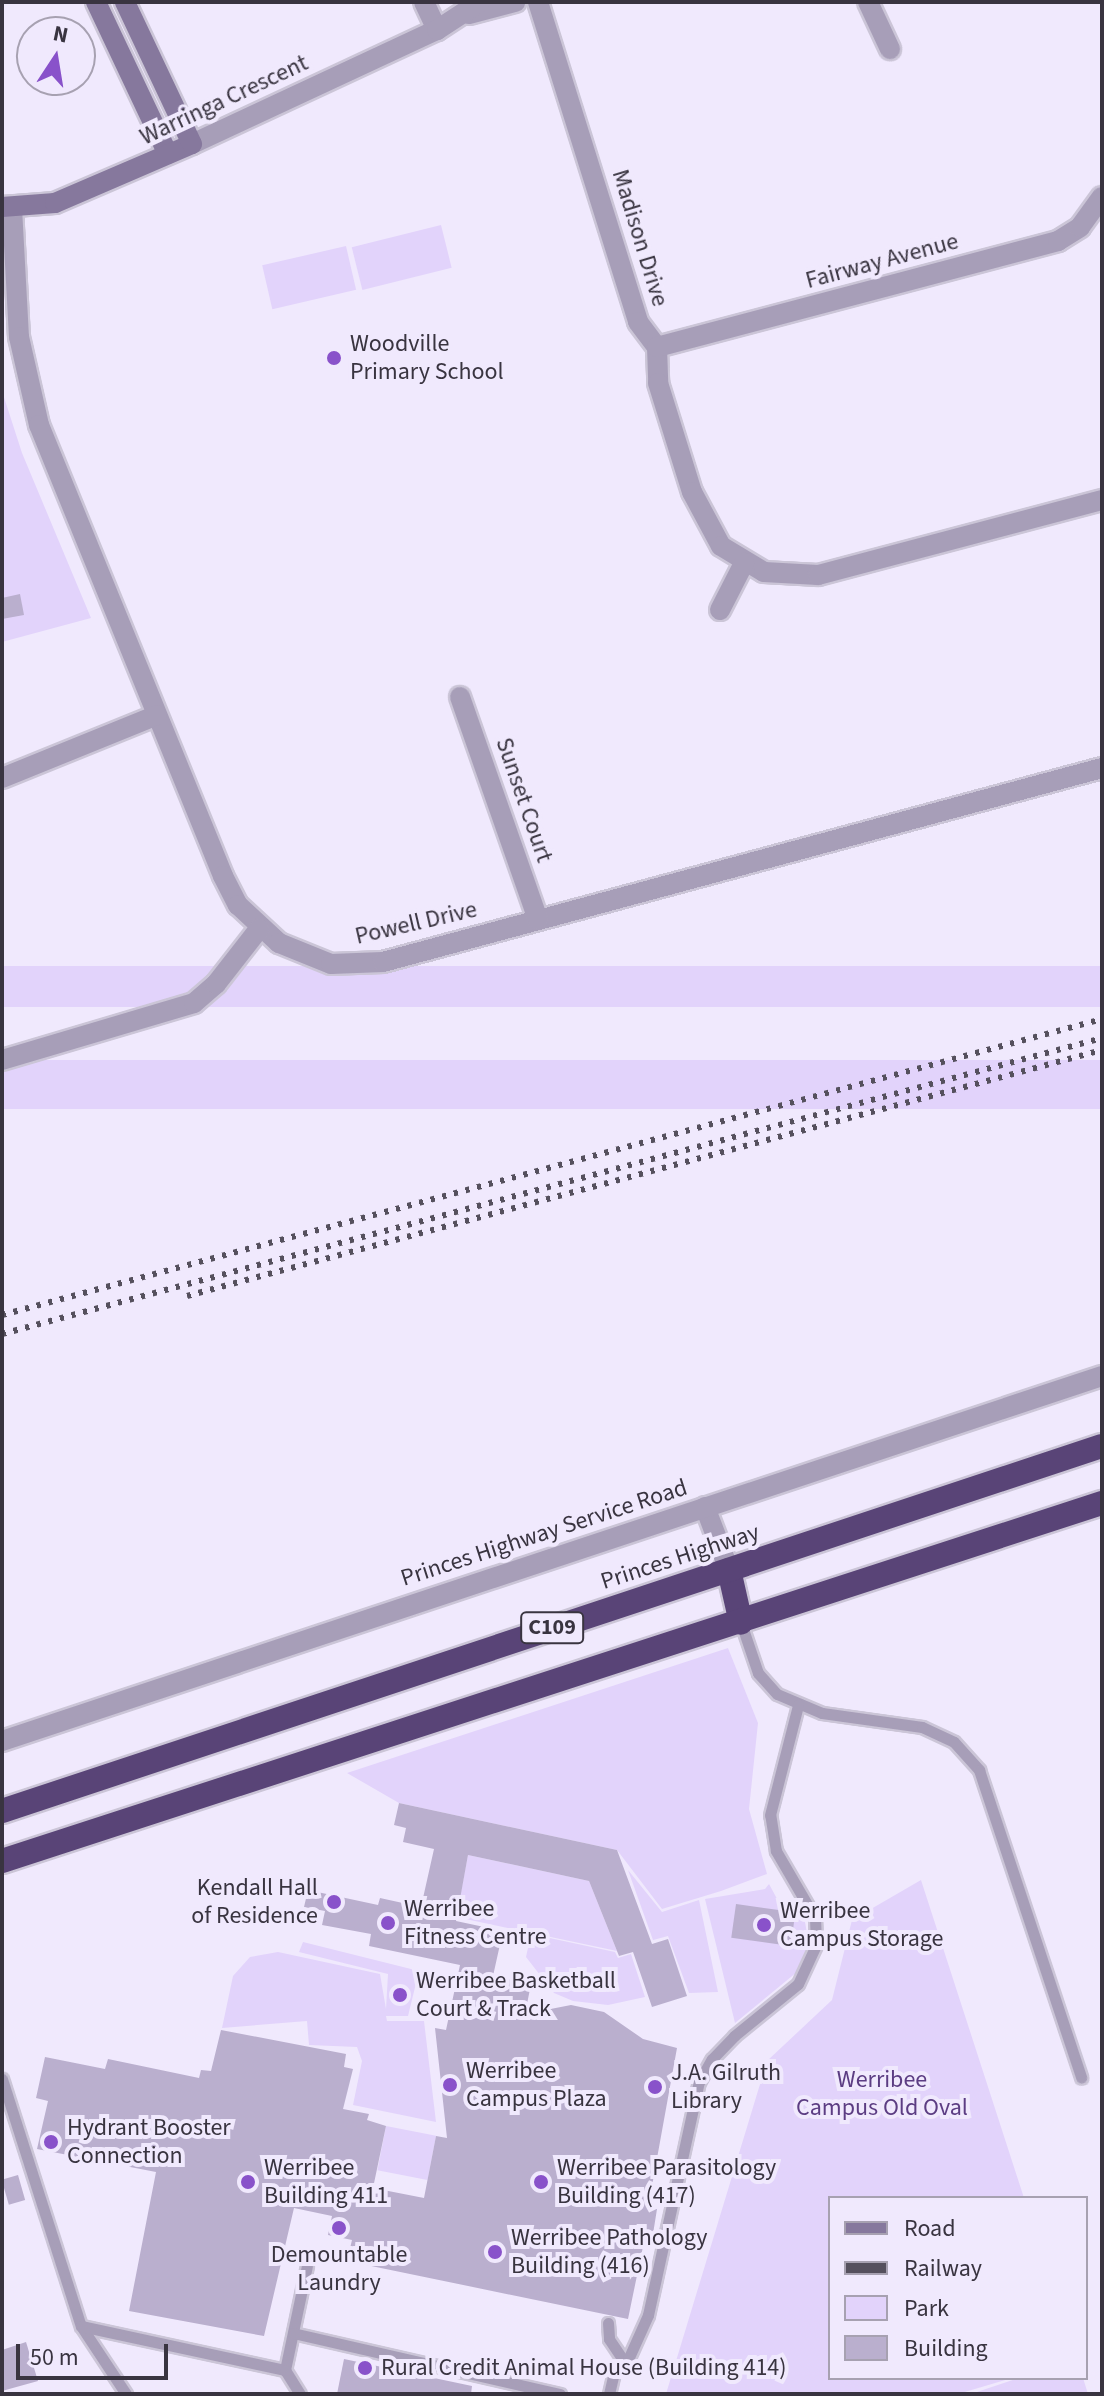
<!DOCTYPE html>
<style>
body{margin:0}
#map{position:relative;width:1104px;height:2396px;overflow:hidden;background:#f0e9fd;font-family:"Source Sans 3",sans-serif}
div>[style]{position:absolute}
.green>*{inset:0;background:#e2d3fb;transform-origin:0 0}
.building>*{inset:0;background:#baafce;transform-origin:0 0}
.roads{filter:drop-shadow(2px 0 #cbc5d7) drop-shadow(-2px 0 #cbc5d7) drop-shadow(0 2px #cbc5d7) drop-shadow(0 -2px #cbc5d7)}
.lane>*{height:11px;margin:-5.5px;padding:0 5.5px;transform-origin:5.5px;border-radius:5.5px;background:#a79eb8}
.street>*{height:20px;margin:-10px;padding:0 10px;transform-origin:10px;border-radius:10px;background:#a79eb8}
.secondary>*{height:20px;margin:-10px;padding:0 10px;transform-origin:10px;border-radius:10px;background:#86789d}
.highway>*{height:24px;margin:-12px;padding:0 12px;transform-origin:12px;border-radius:12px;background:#594477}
.rail>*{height:6px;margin-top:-3px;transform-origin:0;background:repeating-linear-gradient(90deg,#55505d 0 4px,transparent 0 12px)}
.dots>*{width:22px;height:22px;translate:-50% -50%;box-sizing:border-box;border:4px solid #f0e9fd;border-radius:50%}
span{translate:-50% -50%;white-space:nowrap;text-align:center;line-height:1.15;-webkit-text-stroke:8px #f0e9fd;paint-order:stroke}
.shield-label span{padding:2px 6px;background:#f0e9fd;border:2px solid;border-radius:6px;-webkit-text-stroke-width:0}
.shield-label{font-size:22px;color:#393440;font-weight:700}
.street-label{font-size:24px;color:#393440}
.poi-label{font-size:24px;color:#393440}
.left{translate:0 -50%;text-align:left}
.right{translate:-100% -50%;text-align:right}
.park-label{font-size:24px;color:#5c3d83}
.frame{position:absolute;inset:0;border:4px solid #393440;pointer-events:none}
.legend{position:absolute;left:828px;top:2196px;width:260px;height:184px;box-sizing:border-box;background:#f0e9fd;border:2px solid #a7a1b1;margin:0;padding:10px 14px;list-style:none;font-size:24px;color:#393440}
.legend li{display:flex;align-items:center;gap:16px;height:40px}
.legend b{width:40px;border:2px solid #a7a1b1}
.north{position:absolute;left:16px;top:16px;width:80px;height:80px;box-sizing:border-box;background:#f0e9fd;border:2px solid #a7a1b1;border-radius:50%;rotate:12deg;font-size:22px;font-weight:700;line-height:32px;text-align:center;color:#393440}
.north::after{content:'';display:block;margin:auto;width:28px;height:36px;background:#8952ca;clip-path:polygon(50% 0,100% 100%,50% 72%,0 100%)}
.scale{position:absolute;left:16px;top:2344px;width:152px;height:36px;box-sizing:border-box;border:4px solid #393440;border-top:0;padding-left:10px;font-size:24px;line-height:28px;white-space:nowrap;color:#393440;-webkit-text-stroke:6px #f0e9fd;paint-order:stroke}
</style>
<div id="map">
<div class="green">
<div style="left:441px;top:225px;width:44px;height:92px;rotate:76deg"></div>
<div style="left:346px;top:246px;width:45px;height:86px;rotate:77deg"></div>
<div style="clip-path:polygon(2px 391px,22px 453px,91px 618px,2px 642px)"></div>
<div style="left:1102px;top:966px;width:41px;height:1139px;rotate:90deg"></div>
<div style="left:1102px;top:1060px;width:49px;height:1140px;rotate:90deg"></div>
<div style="clip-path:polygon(728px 1648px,758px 1723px,749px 1809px,767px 1874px,721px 1891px,662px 1909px,617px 1850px,399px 1803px,347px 1773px)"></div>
<div style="clip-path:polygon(468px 1855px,589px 1881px,617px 1951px,456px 1917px)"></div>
<div style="clip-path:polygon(628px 1870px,662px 1912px,699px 1900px,718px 1992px,689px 1993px,668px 1936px,653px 1940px)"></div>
<div style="clip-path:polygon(921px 1880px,1024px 2198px,830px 2198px,830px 2378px,1012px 2378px,958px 2394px,666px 2394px,767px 2061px,832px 2000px,852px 1920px)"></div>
<div style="clip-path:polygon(769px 1884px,782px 1908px,801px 1899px,809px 1945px,797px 1972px,735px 2023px,705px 1899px,765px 1889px)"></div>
<div style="clip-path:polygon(531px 1934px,615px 1952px,618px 1958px,631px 1954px,645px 1997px,608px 2005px,573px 2001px,554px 1993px,526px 1957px)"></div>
<div style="clip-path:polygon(303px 1942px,419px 1971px,408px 2016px,386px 2016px,387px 2021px,424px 2021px,436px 2122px,353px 2105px,362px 2061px,357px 2047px,309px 2045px,307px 2021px,222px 2028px,233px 1976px,250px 1957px,278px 1952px,380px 1974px,386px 2009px,388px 1974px,299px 1952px)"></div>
<div style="left:386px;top:2126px;width:51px;height:45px;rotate:11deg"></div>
<div style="clip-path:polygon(1019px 2378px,1083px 2378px,1088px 2394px,971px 2394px)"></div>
</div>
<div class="building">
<div style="clip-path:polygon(20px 594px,24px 615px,2px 619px,2px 598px)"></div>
<div style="clip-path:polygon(399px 1803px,617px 1850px,652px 1944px,668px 1939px,687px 1996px,652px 2007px,633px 1952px,619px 1956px,589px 1881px,468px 1855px,456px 1921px,503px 1931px,493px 1976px,531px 1984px,525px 2014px,571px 2005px,604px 2012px,643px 2039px,677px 2048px,648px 2208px,657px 2209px,653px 2234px,646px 2232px,628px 2319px,347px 2261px,352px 2240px,328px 2235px,332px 2216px,294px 2208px,264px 2336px,129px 2311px,156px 2172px,37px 2149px,48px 2101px,36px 2098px,45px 2057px,105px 2069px,108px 2059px,199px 2078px,201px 2070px,211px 2071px,221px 2030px,346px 2054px,344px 2067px,353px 2069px,343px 2109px,369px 2114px,367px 2120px,386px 2126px,373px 2188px,424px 2198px,436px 2136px,447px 2138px,435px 2028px,446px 2030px,460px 1965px,369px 1946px,371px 1934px,322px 1925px,325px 1911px,304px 1907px,308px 1890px,378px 1905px,380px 1898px,421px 1907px,434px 1849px,403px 1842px,406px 1828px,394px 1825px)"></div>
<div style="left:736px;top:1904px;width:60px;height:34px;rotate:8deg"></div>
<div style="left:18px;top:2175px;width:26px;height:17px;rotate:74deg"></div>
<div style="clip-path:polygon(26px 2342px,38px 2381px,2px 2391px,2px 2350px)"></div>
<div style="clip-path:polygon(344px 2359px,472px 2386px,471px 2394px,337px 2394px)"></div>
</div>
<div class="roads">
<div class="lane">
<div style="left:741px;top:1623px;width:53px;rotate:71.2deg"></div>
<div style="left:758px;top:1673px;width:28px;rotate:48deg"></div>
<div style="left:777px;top:1694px;width:49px;rotate:22.9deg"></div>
<div style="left:822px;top:1713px;width:101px;rotate:8deg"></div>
<div style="left:922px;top:1727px;width:35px;rotate:25deg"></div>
<div style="left:954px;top:1742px;width:38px;rotate:48deg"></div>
<div style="left:979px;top:1770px;width:324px;rotate:71.6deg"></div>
<div style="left:2px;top:2079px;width:259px;rotate:72.3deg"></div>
<div style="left:81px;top:2326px;width:82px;rotate:56.5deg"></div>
<div style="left:608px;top:2323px;width:16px;rotate:86deg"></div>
<div style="left:609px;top:2339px;width:30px;rotate:56deg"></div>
<div style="left:81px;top:2326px;width:209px;rotate:12.2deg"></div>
<div style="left:285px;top:2370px;width:106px;rotate:-78.1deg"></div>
<div style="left:293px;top:2333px;width:274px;rotate:12.9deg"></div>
<div style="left:285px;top:2370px;width:28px;rotate:58deg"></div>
<div style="left:609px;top:2394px;width:22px;rotate:-77deg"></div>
<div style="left:614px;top:2373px;width:15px;rotate:-37deg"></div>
<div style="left:626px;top:2364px;width:54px;rotate:-65.8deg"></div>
<div style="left:648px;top:2315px;width:239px;rotate:-77.7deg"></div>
<div style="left:699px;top:2082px;width:26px;rotate:-61deg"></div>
<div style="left:712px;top:2059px;width:32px;rotate:-46deg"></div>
<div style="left:734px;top:2036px;width:82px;rotate:-39.1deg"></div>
<div style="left:798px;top:1984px;width:43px;rotate:-65.2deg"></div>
<div style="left:816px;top:1945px;width:27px;rotate:-92deg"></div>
<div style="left:815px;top:1918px;width:78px;rotate:-120.2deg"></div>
<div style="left:776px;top:1851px;width:36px;rotate:-99deg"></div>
<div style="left:770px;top:1815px;width:114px;rotate:-75.7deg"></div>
</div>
<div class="street">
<div style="left:424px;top:2px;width:31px;rotate:65deg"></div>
<div style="left:538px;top:2px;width:335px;rotate:72.6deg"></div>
<div style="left:638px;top:322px;width:31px;rotate:53deg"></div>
<div style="left:657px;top:347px;width:36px;rotate:88deg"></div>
<div style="left:658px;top:383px;width:114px;rotate:72.7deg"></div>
<div style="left:692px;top:492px;width:61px;rotate:61.8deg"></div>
<div style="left:721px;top:546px;width:50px;rotate:31.2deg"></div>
<div style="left:764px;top:572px;width:54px;rotate:3.2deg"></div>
<div style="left:818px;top:575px;width:294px;rotate:-14.8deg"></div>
<div style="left:868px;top:2px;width:52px;rotate:64.9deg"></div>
<div style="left:469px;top:14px;width:48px;rotate:-14.6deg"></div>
<div style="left:192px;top:144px;width:270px;rotate:-25deg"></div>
<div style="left:437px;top:30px;width:51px;rotate:-33.1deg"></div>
<div style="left:12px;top:208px;width:129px;rotate:86.9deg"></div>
<div style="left:19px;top:337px;width:90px;rotate:77.2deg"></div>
<div style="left:39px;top:425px;width:487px;rotate:67.8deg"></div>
<div style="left:223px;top:876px;width:33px;rotate:63deg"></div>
<div style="left:238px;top:905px;width:56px;rotate:42.8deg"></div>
<div style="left:279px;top:943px;width:56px;rotate:22deg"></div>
<div style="left:331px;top:964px;width:52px;rotate:-2.2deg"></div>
<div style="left:383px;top:962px;width:745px;rotate:-15.1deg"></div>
<div style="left:657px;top:347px;width:415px;rotate:-14.8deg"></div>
<div style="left:1058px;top:241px;width:26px;rotate:-32deg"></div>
<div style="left:1080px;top:227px;width:37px;rotate:-54deg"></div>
<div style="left:720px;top:610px;width:53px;rotate:-62.9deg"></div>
<div style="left:460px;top:697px;width:236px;rotate:70.7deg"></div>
<div style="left:2px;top:778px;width:167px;rotate:-22.1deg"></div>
<div style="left:2px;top:1060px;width:200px;rotate:-16.5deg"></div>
<div style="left:194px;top:1003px;width:29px;rotate:-41deg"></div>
<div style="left:216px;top:984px;width:70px;rotate:-52deg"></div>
<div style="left:705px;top:1507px;width:67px;rotate:69.1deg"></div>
<div style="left:2px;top:1741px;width:1159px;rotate:-18.36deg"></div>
</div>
<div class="secondary">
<div style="left:96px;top:2px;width:168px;rotate:64.7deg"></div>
<div style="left:2px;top:207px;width:53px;rotate:-4.3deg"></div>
<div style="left:55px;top:203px;width:149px;rotate:-23.3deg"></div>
<div style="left:192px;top:144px;width:157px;rotate:-115.3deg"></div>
</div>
<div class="highway">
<div style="left:729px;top:1570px;width:54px;rotate:77.2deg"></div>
<div style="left:2px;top:1811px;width:1159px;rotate:-18.36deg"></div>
<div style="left:2px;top:1861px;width:1157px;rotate:-18.03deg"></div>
</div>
</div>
<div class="rail">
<div style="left:187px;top:1296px;width:947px;rotate:-15.05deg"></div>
<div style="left:2px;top:1315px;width:1139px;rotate:-15.06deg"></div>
<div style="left:2px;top:1334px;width:1139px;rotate:-15.06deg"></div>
</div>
<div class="dots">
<div style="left:334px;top:358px;background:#8952ca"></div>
<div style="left:334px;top:1902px;background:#8952ca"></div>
<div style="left:388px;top:1923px;background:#8952ca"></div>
<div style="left:764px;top:1925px;background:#8952ca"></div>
<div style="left:400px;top:1995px;background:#8952ca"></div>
<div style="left:450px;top:2085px;background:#8952ca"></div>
<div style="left:655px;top:2087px;background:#8952ca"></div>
<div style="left:51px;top:2142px;background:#8952ca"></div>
<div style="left:248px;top:2182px;background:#8952ca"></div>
<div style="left:541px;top:2182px;background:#8952ca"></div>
<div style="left:339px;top:2228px;background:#8952ca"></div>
<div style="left:495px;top:2252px;background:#8952ca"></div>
<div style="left:365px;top:2368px;background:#8952ca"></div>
</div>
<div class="shield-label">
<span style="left:552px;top:1628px">C109</span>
</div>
<div class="street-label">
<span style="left:224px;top:100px;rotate:-25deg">Warringa Crescent</span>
<span style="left:640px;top:238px;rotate:73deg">Madison Drive</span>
<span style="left:882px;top:261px;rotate:-15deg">Fairway Avenue</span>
<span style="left:524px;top:800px;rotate:71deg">Sunset Court</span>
<span style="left:416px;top:923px;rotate:-13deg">Powell Drive</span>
<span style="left:544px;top:1533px;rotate:-18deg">Princes Highway Service Road</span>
<span style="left:680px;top:1557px;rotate:-18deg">Princes Highway</span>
</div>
<div class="poi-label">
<span class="left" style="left:350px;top:358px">Woodville<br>Primary School</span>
<span class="right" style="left:318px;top:1902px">Kendall Hall<br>of Residence</span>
<span class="left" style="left:404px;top:1923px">Werribee<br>Fitness Centre</span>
<span class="left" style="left:780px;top:1925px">Werribee<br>Campus Storage</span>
<span class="left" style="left:416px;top:1995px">Werribee Basketball<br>Court &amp; Track</span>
<span class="left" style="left:466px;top:2085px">Werribee<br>Campus Plaza</span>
<span class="left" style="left:671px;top:2087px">J.A. Gilruth<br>Library</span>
<span class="left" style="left:67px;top:2142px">Hydrant Booster<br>Connection</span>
<span class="left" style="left:264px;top:2182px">Werribee<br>Building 411</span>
<span class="left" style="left:557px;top:2182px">Werribee Parasitology<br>Building (417)</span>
<span class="left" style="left:511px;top:2252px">Werribee Pathology<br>Building (416)</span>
<span style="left:339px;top:2269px">Demountable<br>Laundry</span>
<span class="left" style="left:381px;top:2368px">Rural Credit Animal House (Building 414)</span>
</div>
<div class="park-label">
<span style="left:882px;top:2094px">Werribee<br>Campus Old Oval</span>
</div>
<div class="frame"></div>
<ul class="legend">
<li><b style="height:10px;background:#86789d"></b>Road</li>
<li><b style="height:10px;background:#55505d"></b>Railway</li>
<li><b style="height:22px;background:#e2d3fb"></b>Park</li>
<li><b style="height:22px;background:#baafce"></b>Building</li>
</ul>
<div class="north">N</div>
<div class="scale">50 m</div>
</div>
